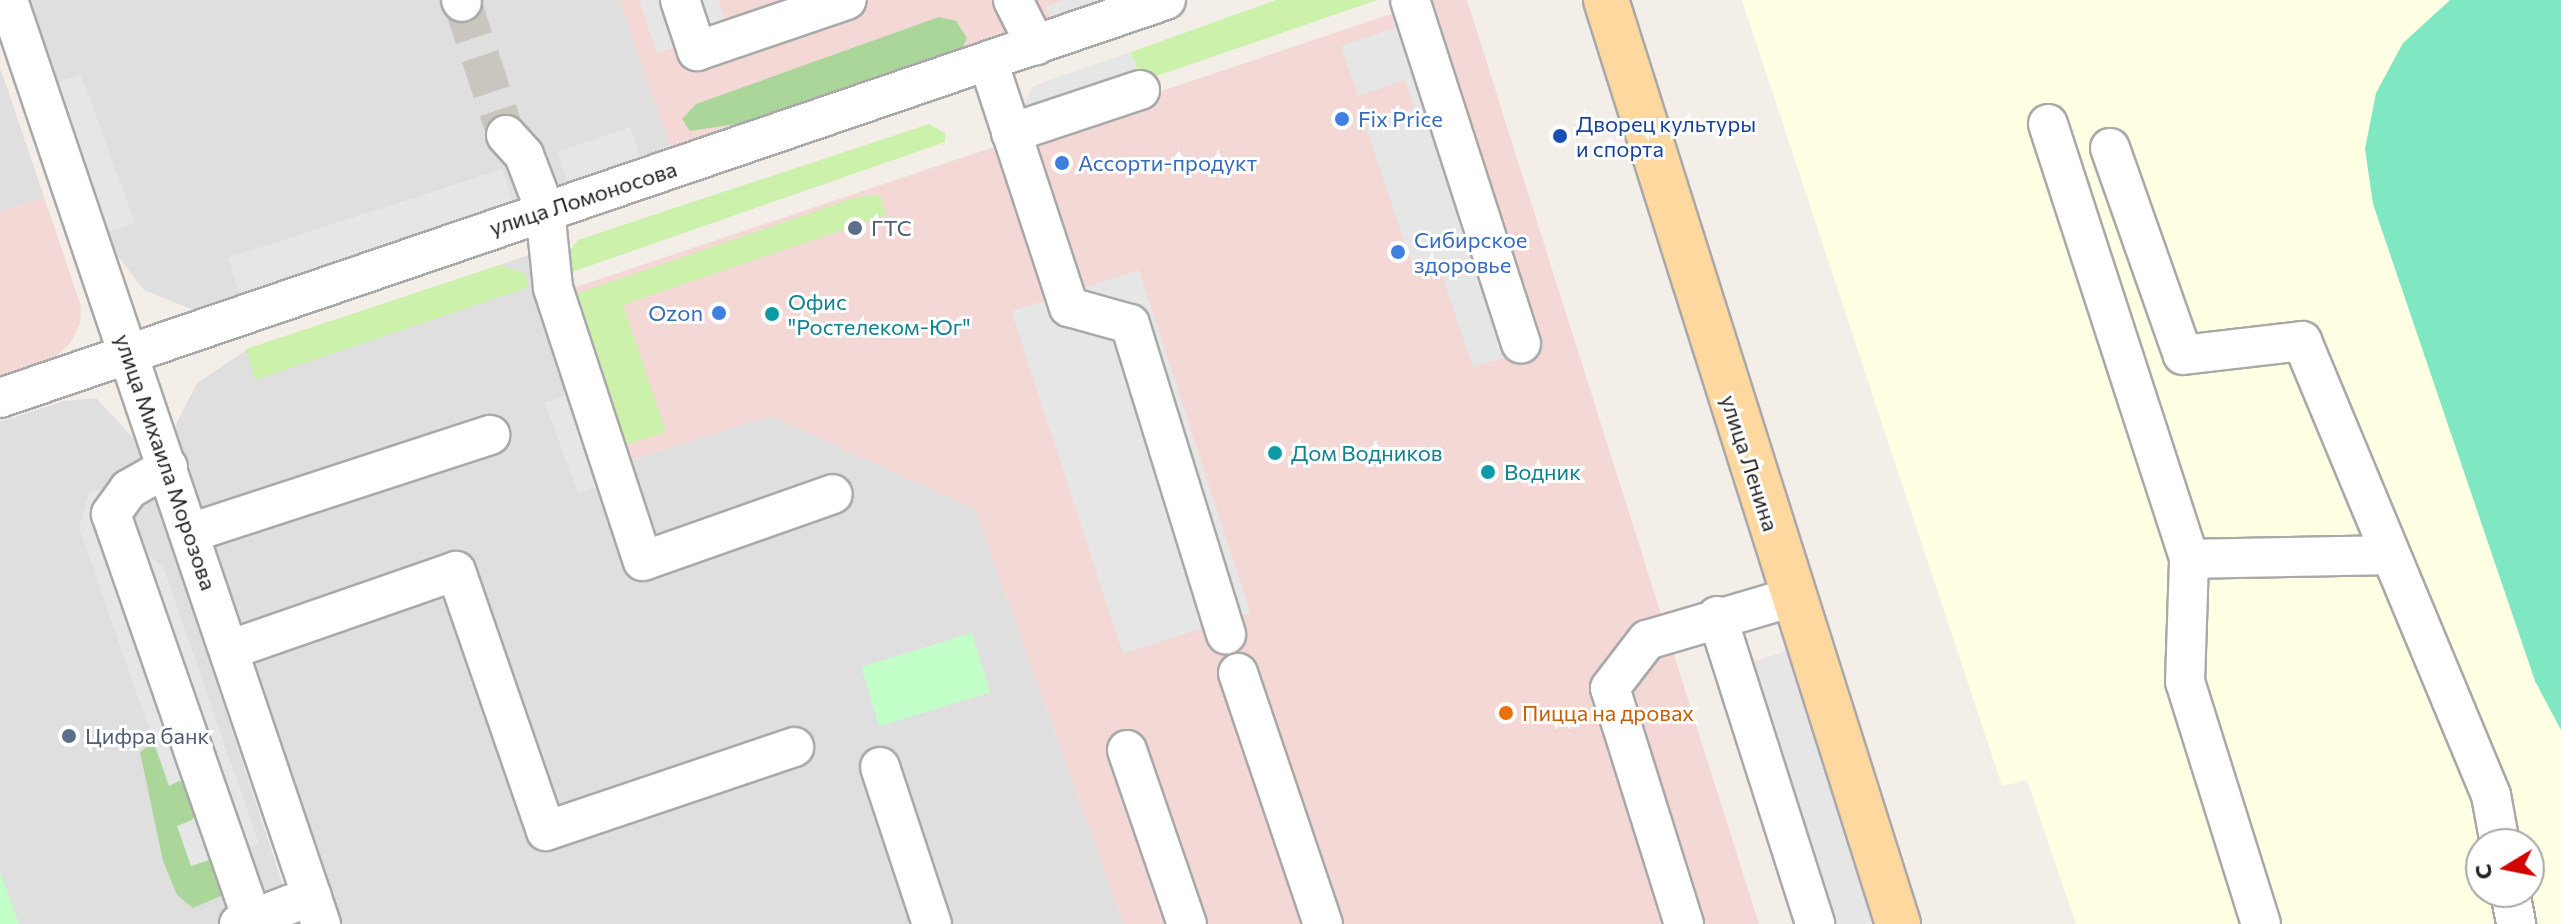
<!DOCTYPE html>
<meta charset="utf-8">
<style>
body{margin:0}
#map{position:relative;width:2561px;height:924px;overflow:hidden;background:#f3efe8;font-family:Commissioner,sans-serif}
div>[style]{position:absolute}
.residential>*{inset:0;background:#e0dfdf}
.commercial>*{inset:0;background:#f4d8d6}
.education>*{inset:0;background:#ffffe4}
.grass>*{inset:0;background:#cbf1aa}
.forest>*{inset:0;background:#aad699}
.park>*{inset:0;background:#c3ffc9;transform-origin:0 0}
.pitch>*{inset:0;background:#7fe8c2}
.parking>*{inset:0;background:#e6e6e6;transform-origin:0 0}
.minor-tunnel>*{height:38px;margin-top:-19px;transform-origin:0;background:repeating-linear-gradient(90deg,#c9c6c0 0 38px,transparent 0 57px)}
.roads{filter:drop-shadow(2px 0 #a9a9a9) drop-shadow(-2px 0 #a9a9a9) drop-shadow(0 2px #a9a9a9) drop-shadow(0 -2px #a9a9a9)}
.minor>*{height:38px;margin:-19px;padding:0 19px;transform-origin:19px;border-radius:19px;background:#fff}
.major>*{height:44px;margin:-22px;padding:0 22px;transform-origin:22px;border-radius:22px;background:#ffd8a0}
.dots>*{width:22px;height:22px;translate:-50% -50%;box-sizing:border-box;border:4px solid #fff;border-radius:50%}
span{translate:-50% -50%;white-space:nowrap;text-align:center;line-height:1.15;-webkit-text-stroke:6px #fff;paint-order:stroke}
.shop-label{font-size:22px;color:#366cbe}
.left{translate:0 -50%;text-align:left}
.right{translate:-100% -50%;text-align:right}
.transit-label{font-size:22px;color:#164399}
.street-label{font-size:22px;color:#222}
.service-label{font-size:22px;color:#4e5e75}
.culture-label{font-size:22px;color:#0d838f}
.food-label{font-size:22px;color:#c56008}
.north{position:absolute;left:2465px;top:828px;width:80px;height:80px;box-sizing:border-box;background:#fff;border:2px solid #a7a7a7;border-radius:50%;rotate:260deg;font-size:22px;font-weight:700;line-height:32px;text-align:center;color:#222}
.north::after{content:'';display:block;margin:auto;width:28px;height:36px;background:#d30400;clip-path:polygon(50% 0,100% 100%,50% 72%,0 100%)}
</style>
<div id="map">
<div class="residential">
<div style="clip-path:polygon(27px 0,622px 0,674px 157px,198px 312px,144px 290px,115px 253px)"></div>
<div style="clip-path:polygon(0 67px,44px 197px,0 211px)"></div>
<div style="clip-path:polygon(532px 254px,605px 469px,771px 415px,975px 509px,1124px 924px,340px 924px,174px 439px,177px 422px,197px 383px,246px 350px)"></div>
<div style="clip-path:polygon(96px 398px,137px 442px,296px 924px,0 924px,0 422px,64px 401px)"></div>
</div>
<div class="commercial">
<div style="clip-path:polygon(620px 0,1145px 0,674px 157px)"></div>
<div style="clip-path:polygon(1433px 0,1467px 0,1759px 924px,1124px 924px,975px 509px,771px 416px,622px 463px,564px 291px)"></div>
<div style="clip-path:polygon(44px 197px,81px 306px,80px 324px,70px 344px,52px 359px,0 378px,0 211px)"></div>
</div>
<div class="education">
<div style="clip-path:polygon(evenodd,1742px 0,2561px 0,2561px 924px,2076px 924px,2027px 780px,2002px 786px,1742px 0,2481px 844px,2529px 844px,2529px 892px,2481px 892px,2481px 844px)"></div>
</div>
<div class="grass">
<div style="clip-path:polygon(1276px 0,1377px 0,1142px 81px,1131px 52px)"></div>
<div style="clip-path:polygon(929px 124px,945px 133px,945px 142px,569px 273px,569px 251px,578px 240px)"></div>
<div style="clip-path:polygon(880px 195px,886px 215px,623px 305px,666px 432px,624px 445px,573px 295px,857px 197px)"></div>
<div style="clip-path:polygon(500px 265px,524px 273px,529px 287px,255px 380px,246px 349px)"></div>
</div>
<div class="forest">
<div style="clip-path:polygon(939px 17px,956px 21px,967px 38px,961px 51px,755px 121px,690px 131px,682px 119px,696px 104px)"></div>
<div style="clip-path:polygon(168px 732px,223px 895px,193px 908px,177px 895px,163px 861px,140px 752px)"></div>
</div>
<div class="park">
<div style="left:972px;top:633px;width:62px;height:116px;rotate:73deg"></div>
<div style="clip-path:polygon(0 872px,19px 924px,0 924px)"></div>
</div>
<div class="pitch">
<div style="clip-path:polygon(2450px 0,2561px 0,2561px 730px,2535px 681px,2373px 204px,2365px 149px,2376px 93px,2403px 43px)"></div>
</div>
<div class="parking">
<div style="clip-path:polygon(639px 0,718px 0,728px 29px,657px 53px)"></div>
<div style="clip-path:polygon(1064px 0,1122px 0,1052px 24px,1046px 6px)"></div>
<div style="clip-path:polygon(1431px 15px,1541px 346px,1473px 367px,1436px 257px,1412px 264px,1365px 124px,1414px 108px,1405px 80px,1358px 96px,1341px 46px)"></div>
<div style="clip-path:polygon(1131px 52px,1147px 99px,1032px 139px,1022px 108px,1033px 86px)"></div>
<div style="left:81px;top:74px;width:158px;height:35px;rotate:70deg"></div>
<div style="left:630px;top:127px;width:37px;height:77px;rotate:71deg"></div>
<div style="left:502px;top:169px;width:43px;height:288px;rotate:72deg"></div>
<div style="left:1139px;top:270px;width:360px;height:134px;rotate:72deg"></div>
<div style="left:571px;top:393px;width:97px;height:28px;rotate:70deg"></div>
<div style="clip-path:polygon(112px 485px,131px 543px,163px 566px,259px 844px,191px 866px,177px 826px,192px 820px,203px 805px,196px 787px,179px 781px,169px 786px,79px 528px,89px 493px)"></div>
<div style="left:1792px;top:649px;width:289px;height:46px;rotate:72deg"></div>
</div>
<div class="minor-tunnel">
<div style="left:462px;top:2px;width:140px;rotate:71.7deg"></div>
</div>
<div class="roads">
<div class="minor">
<div style="left:8px;top:0;width:976px;rotate:71.29deg"></div>
<div style="left:461px;top:0;width:2px;rotate:63deg"></div>
<div style="left:680px;top:0;width:54px;rotate:71.6deg"></div>
<div style="left:697px;top:51px;width:158px;rotate:-18.8deg"></div>
<div style="left:1013px;top:0;width:51px;rotate:63.4deg"></div>
<div style="left:1410px;top:0;width:361px;rotate:72.1deg"></div>
<div style="left:989px;top:64px;width:256px;rotate:71.8deg"></div>
<div style="left:1069px;top:307px;width:63px;rotate:15.6deg"></div>
<div style="left:1130px;top:324px;width:325px;rotate:72.8deg"></div>
<div style="left:2048px;top:124px;width:457px;rotate:72deg"></div>
<div style="left:1011px;top:133px;width:136px;rotate:-18.4deg"></div>
<div style="left:506px;top:135px;width:27px;rotate:48deg"></div>
<div style="left:524px;top:155px;width:59px;rotate:69.1deg"></div>
<div style="left:545px;top:210px;width:78px;rotate:84.1deg"></div>
<div style="left:553px;top:288px;width:287px;rotate:71.8deg"></div>
<div style="left:643px;top:561px;width:201px;rotate:-19.4deg"></div>
<div style="left:2110px;top:148px;width:219px;rotate:70.6deg"></div>
<div style="left:2183px;top:355px;width:120px;rotate:-6.7deg"></div>
<div style="left:2302px;top:341px;width:492px;rotate:67.4deg"></div>
<div style="left:2491px;top:795px;width:50px;rotate:79.6deg"></div>
<div style="left:0;top:398px;width:1232px;rotate:-18.85deg"></div>
<div style="left:168px;top:467px;width:45px;rotate:150.6deg"></div>
<div style="left:129px;top:489px;width:31px;rotate:126deg"></div>
<div style="left:111px;top:514px;width:430px;rotate:70.8deg"></div>
<div style="left:190px;top:533px;width:316px;rotate:-18.1deg"></div>
<div style="left:1717px;top:616px;width:323px;rotate:72.3deg"></div>
<div style="left:229px;top:650px;width:240px;rotate:-19.2deg"></div>
<div style="left:456px;top:571px;width:275px;rotate:70.9deg"></div>
<div style="left:546px;top:831px;width:262px;rotate:-18.7deg"></div>
<div style="left:1238px;top:673px;width:265px;rotate:71.3deg"></div>
<div style="left:1127px;top:750px;width:184px;rotate:71deg"></div>
<div style="left:880px;top:767px;width:165px;rotate:71.7deg"></div>
<div style="left:2510px;top:892px;width:33px;rotate:79deg"></div>
<div style="left:239px;top:924px;width:78px;rotate:-21deg"></div>
<div style="left:1684px;top:924px;width:247px;rotate:-107.4deg"></div>
<div style="left:1610px;top:688px;width:61px;rotate:-52.4deg"></div>
<div style="left:1647px;top:640px;width:152px;rotate:-16.4deg"></div>
<div style="left:2261px;top:924px;width:254px;rotate:-107.4deg"></div>
<div style="left:2185px;top:682px;width:123px;rotate:-88.1deg"></div>
<div style="left:2189px;top:559px;width:200px;rotate:-1.1deg"></div>
</div>
<div class="major">
<div style="left:1606px;top:0;width:969px;rotate:72.46deg"></div>
</div>
</div>
<div class="dots">
<div style="left:1342px;top:119px;background:#3f7fe0"></div>
<div style="left:1560px;top:136px;background:#1a4fb4"></div>
<div style="left:1062px;top:163px;background:#3f7fe0"></div>
<div style="left:855px;top:228px;background:#5c6f8a"></div>
<div style="left:1398px;top:252px;background:#3f7fe0"></div>
<div style="left:719px;top:313px;background:#3f7fe0"></div>
<div style="left:772px;top:314px;background:#0f9aa8"></div>
<div style="left:1275px;top:453px;background:#0f9aa8"></div>
<div style="left:1488px;top:472px;background:#0f9aa8"></div>
<div style="left:1506px;top:713px;background:#e8710a"></div>
<div style="left:69px;top:736px;background:#5c6f8a"></div>
</div>
<div class="shop-label">
<span class="left" style="left:1358px;top:119px">Fix Price</span>
<span class="left" style="left:1078px;top:163px">Ассорти-продукт</span>
<span class="left" style="left:1414px;top:252px">Сибирское<br>здоровье</span>
<span class="right" style="left:703px;top:313px">Ozon</span>
</div>
<div class="transit-label">
<span class="left" style="left:1576px;top:136px">Дворец культуры<br>и спорта</span>
</div>
<div class="street-label">
<span style="left:583px;top:198px;rotate:-18deg">улица Ломоносова</span>
<span style="left:166px;top:462px;rotate:71deg">улица Михаила Морозова</span>
<span style="left:1750px;top:463px;rotate:72deg">улица Ленина</span>
</div>
<div class="service-label">
<span class="left" style="left:871px;top:228px">ГТС</span>
<span class="left" style="left:85px;top:736px">Цифра банк</span>
</div>
<div class="culture-label">
<span class="left" style="left:788px;top:314px">Офис<br>"Ростелеком-Юг"</span>
<span class="left" style="left:1291px;top:453px">Дом Водников</span>
<span class="left" style="left:1504px;top:472px">Водник</span>
</div>
<div class="food-label">
<span class="left" style="left:1522px;top:713px">Пицца на дровах</span>
</div>
<div class="north">С</div>
</div>
